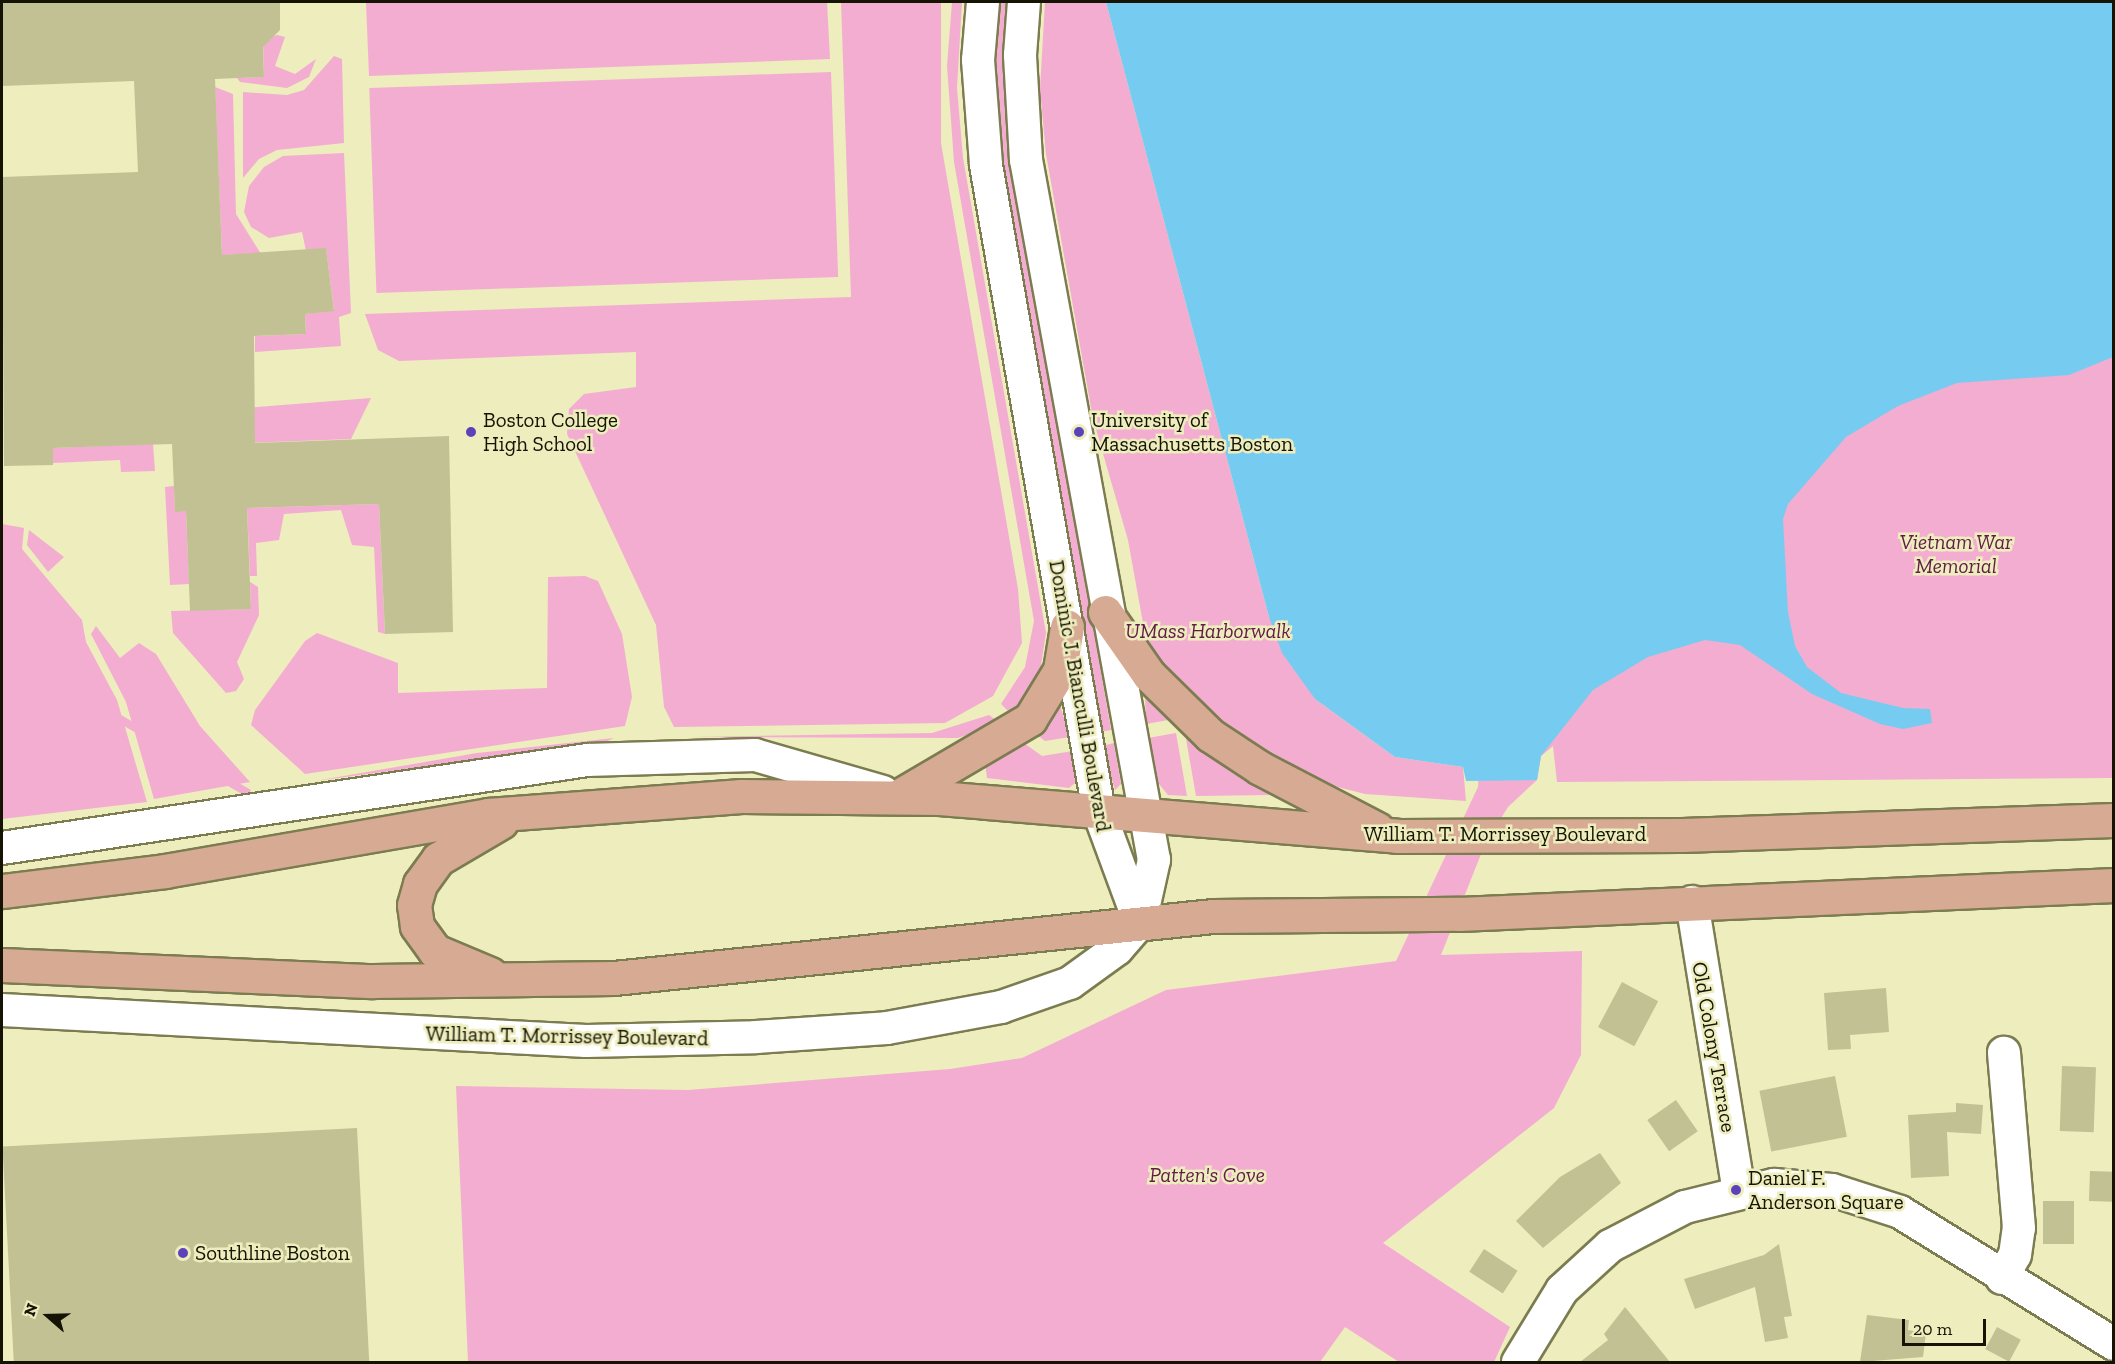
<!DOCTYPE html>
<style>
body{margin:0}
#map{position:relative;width:2115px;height:1364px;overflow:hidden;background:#ededbe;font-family:"Zilla Slab",serif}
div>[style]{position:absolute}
.green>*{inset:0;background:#f3add1;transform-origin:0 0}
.water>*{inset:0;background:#76ccf0}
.building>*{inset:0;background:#c2c194;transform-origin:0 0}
.roads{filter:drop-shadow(2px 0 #7c7c51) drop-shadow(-2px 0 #7c7c51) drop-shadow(0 2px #7c7c51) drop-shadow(0 -2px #7c7c51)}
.minor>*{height:32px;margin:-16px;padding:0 16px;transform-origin:16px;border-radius:16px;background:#fff}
.major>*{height:33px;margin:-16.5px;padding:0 16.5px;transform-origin:16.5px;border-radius:16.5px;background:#d7aa93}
.dots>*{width:16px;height:16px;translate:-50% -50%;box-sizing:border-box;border:3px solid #ededbe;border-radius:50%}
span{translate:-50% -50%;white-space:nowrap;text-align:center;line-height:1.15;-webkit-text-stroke:5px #ededbe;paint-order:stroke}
.poi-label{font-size:21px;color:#151404}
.left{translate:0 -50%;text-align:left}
.park-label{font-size:21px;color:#621a46;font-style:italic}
.street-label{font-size:21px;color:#151404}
.frame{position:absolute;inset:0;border:3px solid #151404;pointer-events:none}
.north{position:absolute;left:18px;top:1286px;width:60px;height:60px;-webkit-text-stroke:4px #ededbe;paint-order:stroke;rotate:290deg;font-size:16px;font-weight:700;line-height:24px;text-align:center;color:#151404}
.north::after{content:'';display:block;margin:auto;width:21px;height:27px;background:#151404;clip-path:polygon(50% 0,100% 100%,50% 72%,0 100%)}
.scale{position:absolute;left:1902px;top:1319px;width:84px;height:27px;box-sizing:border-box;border:3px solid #151404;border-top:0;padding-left:8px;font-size:18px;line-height:21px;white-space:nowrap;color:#151404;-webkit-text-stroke:4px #ededbe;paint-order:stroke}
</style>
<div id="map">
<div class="green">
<div style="clip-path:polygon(366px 2px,827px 2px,830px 59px,369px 76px)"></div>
<div style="clip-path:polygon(841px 2px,941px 2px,941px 143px,1018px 589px,1022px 643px,993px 696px,945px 723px,674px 727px,664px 707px,656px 625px,567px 434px,569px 409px,584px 394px,636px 387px,636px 352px,399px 361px,378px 350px,365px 314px,851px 297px)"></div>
<div style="clip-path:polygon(952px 2px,962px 2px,957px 88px,963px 158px,1046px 633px,1039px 678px,1012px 715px,1001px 704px,1025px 667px,1034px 621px,954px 162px,947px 66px)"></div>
<div style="clip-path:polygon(997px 2px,1009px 2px,1004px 73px,1009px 141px,1111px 730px,1099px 732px,1001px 169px,992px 76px)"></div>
<div style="clip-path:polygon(1045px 2px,1106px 2px,1269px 617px,1315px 699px,1395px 757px,1463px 767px,1466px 801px,1365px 794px,1303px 778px,1244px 749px,1148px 651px,1128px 540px,1093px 419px,1046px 154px,1040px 89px)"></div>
<div style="clip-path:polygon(2113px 2px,2113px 778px,1557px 782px,1553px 746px,1541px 756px,1537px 780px,1508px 807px,1485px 844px,1441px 955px,1582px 951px,1581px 1055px,1554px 1108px,1383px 1243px,1510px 1327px,1494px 1362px,1399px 1362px,1345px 1327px,1320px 1362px,468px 1362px,456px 1086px,688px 1090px,950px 1069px,1022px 1058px,1166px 990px,1396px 961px,1478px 787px,1479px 766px)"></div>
<div style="clip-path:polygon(277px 35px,285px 37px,275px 66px,295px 74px,316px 59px,309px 77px,287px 88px,240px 82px,237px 78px,264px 77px,263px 39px)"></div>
<div style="clip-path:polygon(334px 56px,342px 59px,344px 143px,277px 150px,259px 159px,243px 178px,243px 92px,287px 95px,304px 90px)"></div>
<div style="left:831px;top:72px;width:205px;height:462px;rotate:88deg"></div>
<div style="clip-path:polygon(215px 87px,233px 94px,236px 214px,261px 254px,222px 255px)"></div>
<div style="clip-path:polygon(344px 153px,351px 313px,339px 317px,341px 346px,255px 352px,255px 336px,306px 334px,305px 314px,334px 310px,326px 249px,306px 251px,302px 232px,269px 238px,251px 227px,244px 212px,249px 186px,264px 167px,283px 156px)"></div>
<div style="clip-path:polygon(371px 398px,351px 439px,247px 443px,246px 408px)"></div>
<div style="clip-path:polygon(153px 444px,155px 471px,121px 472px,120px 460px,53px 463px,53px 448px)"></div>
<div style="clip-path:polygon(174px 486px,175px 511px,186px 511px,189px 584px,170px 585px,165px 487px)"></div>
<div style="clip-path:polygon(379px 504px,385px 634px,378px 632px,374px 547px,352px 545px,341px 510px,284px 514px,279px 540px,256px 543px,257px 576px,250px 576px,247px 508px)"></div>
<div style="clip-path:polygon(2px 524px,24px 528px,22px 549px,82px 620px,86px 642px,117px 700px,147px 802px,2px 819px)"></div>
<div style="clip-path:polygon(29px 530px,64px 557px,48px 572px,27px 545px)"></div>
<div style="clip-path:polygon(585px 576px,598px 581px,622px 634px,632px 697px,625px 726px,305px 774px,251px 725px,255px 710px,305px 641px,317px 633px,398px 663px,398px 693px,547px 688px,548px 577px)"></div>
<div style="clip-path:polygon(250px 582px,258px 587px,259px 615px,237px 662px,244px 679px,236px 691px,226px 693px,173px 633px,171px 611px,251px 609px)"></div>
<div style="clip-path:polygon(96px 626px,120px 658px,139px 643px,156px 654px,200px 726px,250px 782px,154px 799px,126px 702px,91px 634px)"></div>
<div style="clip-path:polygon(1145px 694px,1174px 719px,1146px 724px)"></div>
<div style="clip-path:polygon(1059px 702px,1070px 737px,1045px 741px,1033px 732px)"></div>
<div style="clip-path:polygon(989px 715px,1000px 723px,958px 738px,693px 737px,932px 733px)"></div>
<div style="clip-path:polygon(1176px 733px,1187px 796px,1168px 795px,1155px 779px,1148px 738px)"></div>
<div style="clip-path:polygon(1185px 733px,1273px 790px,1272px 795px,1196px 796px)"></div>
<div style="clip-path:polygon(614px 738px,603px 743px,315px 781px,477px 753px)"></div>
<div style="clip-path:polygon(1021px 741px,1042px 756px,1073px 751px,1075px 783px,1069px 788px,987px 778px,985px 763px)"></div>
<div style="clip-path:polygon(1114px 743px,1121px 784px,1115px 790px,1102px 746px)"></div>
<div style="left:251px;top:790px;width:8px;height:252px;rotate:120deg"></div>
</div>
<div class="water">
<div style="clip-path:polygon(1106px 2px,2113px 2px,2113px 357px,2069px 375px,1957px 383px,1898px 406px,1846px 437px,1788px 504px,1783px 519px,1788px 612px,1795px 646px,1807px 667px,1841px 693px,1903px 708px,1930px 709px,1932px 723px,1903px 729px,1880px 724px,1812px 694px,1740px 645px,1705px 640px,1648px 657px,1593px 690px,1541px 756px,1537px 780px,1466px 781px,1463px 767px,1395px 757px,1315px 699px,1282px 653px,1269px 617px)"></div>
</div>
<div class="building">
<div style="clip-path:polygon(2px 2px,280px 2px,280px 30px,263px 47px,264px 77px,215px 79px,222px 255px,326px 248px,334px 311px,305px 314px,306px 334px,254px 336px,255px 443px,449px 436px,453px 632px,385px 634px,379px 504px,247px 508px,251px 609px,190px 611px,186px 511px,175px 512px,172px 444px,53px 448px,53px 465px,4px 466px,2px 177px,138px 172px,134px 81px,2px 86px)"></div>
<div style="left:1622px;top:982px;width:41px;height:51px;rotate:28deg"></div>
<div style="clip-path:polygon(1886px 988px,1889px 1032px,1850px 1035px,1851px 1049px,1828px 1050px,1824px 993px)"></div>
<div style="left:2062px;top:1066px;width:34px;height:65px;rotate:2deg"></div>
<div style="left:1835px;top:1076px;width:62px;height:77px;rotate:79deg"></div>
<div style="left:1676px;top:1100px;width:38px;height:35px;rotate:55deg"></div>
<div style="clip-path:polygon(1956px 1103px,1983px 1105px,1981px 1134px,1947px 1132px,1949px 1176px,1911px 1178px,1908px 1115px,1956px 1112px)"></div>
<div style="left:357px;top:1128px;width:234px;height:355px;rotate:87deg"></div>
<div style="clip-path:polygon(1600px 1153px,1621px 1183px,1543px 1248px,1516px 1221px,1560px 1177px)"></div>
<div style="left:2090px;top:1171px;width:24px;height:30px;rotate:2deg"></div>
<div style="left:2043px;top:1201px;width:31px;height:43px"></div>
<div style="clip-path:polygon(1779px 1244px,1792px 1316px,1784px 1317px,1788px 1338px,1765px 1342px,1755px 1287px,1695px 1309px,1684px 1279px,1764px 1255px)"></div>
<div style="left:1484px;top:1249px;width:40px;height:27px;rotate:33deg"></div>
<div style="clip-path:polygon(1625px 1307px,1670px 1362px,1580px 1362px,1608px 1340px,1604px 1334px)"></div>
<div style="clip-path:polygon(1867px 1315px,1909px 1320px,1908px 1330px,1926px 1333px,1923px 1357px,1860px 1362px)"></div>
<div style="left:1997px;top:1327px;width:27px;height:25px;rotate:28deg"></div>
</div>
<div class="roads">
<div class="minor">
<div style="left:983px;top:2px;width:58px;rotate:94.9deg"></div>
<div style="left:978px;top:60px;width:105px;rotate:85.6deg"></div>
<div style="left:986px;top:165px;width:657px;rotate:80.09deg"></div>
<div style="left:1099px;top:812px;width:118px;rotate:69.7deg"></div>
<div style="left:2px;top:848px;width:592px;rotate:-8.55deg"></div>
<div style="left:587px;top:760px;width:168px;rotate:-1.7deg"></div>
<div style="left:755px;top:755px;width:133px;rotate:16.1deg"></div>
<div style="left:1692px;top:902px;width:293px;rotate:80.8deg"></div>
<div style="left:2px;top:1010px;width:585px;rotate:3.04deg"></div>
<div style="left:586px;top:1041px;width:170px;rotate:-1.3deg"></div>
<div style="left:756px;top:1037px;width:131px;rotate:-3.9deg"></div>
<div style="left:887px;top:1028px;width:116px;rotate:-10.4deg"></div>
<div style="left:1001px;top:1007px;width:73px;rotate:-19.2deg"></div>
<div style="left:1070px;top:983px;width:58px;rotate:-35.9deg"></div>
<div style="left:1117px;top:949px;width:35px;rotate:-49deg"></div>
<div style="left:1140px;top:923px;width:65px;rotate:-77.5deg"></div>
<div style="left:1154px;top:860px;width:712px;rotate:-100.36deg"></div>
<div style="left:1026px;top:160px;width:105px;rotate:-93.3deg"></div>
<div style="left:1020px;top:55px;width:53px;rotate:-85.7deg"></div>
<div style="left:2002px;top:1278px;width:26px;rotate:-61deg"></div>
<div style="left:2015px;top:1255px;width:27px;rotate:-82deg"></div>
<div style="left:2019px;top:1228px;width:176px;rotate:-94.9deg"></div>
<div style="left:1518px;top:1362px;width:84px;rotate:-58.6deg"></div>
<div style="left:1562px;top:1290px;width:65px;rotate:-42.5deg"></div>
<div style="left:1610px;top:1246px;width:85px;rotate:-27.5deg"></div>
<div style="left:1685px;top:1207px;width:92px;rotate:-13.9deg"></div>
<div style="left:1774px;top:1185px;width:58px;rotate:4.9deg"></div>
<div style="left:1832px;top:1190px;width:71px;rotate:17.9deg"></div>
<div style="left:1900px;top:1212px;width:251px;rotate:31.7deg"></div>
</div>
<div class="major">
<div style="left:1105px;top:612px;width:77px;rotate:55.1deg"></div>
<div style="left:1149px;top:675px;width:86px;rotate:44.5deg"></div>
<div style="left:1210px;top:735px;width:60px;rotate:33.4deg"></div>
<div style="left:1260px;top:768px;width:132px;rotate:27.5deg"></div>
<div style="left:899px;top:796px;width:152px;rotate:-30.4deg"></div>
<div style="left:1030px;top:719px;width:57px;rotate:-58.5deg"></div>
<div style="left:1060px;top:670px;width:44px;rotate:-80.8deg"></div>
<div style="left:2px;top:891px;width:164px;rotate:-7deg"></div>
<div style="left:165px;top:871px;width:328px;rotate:-9.8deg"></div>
<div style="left:488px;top:815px;width:254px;rotate:-4.3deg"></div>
<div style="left:741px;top:796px;width:198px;rotate:0.6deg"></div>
<div style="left:939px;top:798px;width:460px;rotate:4.7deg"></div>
<div style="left:1397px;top:836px;width:285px;rotate:-0.2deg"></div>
<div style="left:1682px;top:835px;width:432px;rotate:-2deg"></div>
<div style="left:2px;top:965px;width:371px;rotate:2.5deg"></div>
<div style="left:373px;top:981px;width:241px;rotate:-0.7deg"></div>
<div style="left:614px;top:978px;width:602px;rotate:-5.91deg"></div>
<div style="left:1213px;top:916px;width:246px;rotate:-0.5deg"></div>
<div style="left:1459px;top:914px;width:656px;rotate:-2.54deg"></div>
<div style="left:490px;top:974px;width:60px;rotate:-157.3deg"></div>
<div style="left:435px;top:951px;width:31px;rotate:-126deg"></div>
<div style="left:417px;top:926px;width:21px;rotate:-98deg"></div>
<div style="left:414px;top:905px;width:22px;rotate:-74deg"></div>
<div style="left:420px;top:884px;width:31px;rotate:-54deg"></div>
<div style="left:438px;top:859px;width:73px;rotate:-30.4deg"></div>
</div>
</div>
<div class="dots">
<div style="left:471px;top:432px;background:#5b42ba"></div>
<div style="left:1079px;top:432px;background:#5b42ba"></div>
<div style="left:1736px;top:1190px;background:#5b42ba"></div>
<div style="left:183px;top:1253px;background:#5b42ba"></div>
</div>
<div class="poi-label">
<span class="left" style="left:483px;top:432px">Boston College<br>High School</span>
<span class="left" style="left:1091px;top:432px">University of<br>Massachusetts Boston</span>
<span class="left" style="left:1748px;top:1190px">Daniel F.<br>Anderson Square</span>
<span class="left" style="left:195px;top:1253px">Southline Boston</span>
</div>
<div class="park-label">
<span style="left:1956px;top:554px">Vietnam War<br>Memorial</span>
<span style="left:1208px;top:631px">UMass Harborwalk</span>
<span style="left:1207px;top:1175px">Patten's Cove</span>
</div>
<div class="street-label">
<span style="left:1080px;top:696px;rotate:80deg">Dominic J. Bianculli Boulevard</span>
<span style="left:1505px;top:834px">William T. Morrissey Boulevard</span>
<span style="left:567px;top:1036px;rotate:1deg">William T. Morrissey Boulevard</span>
<span style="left:1714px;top:1047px;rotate:80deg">Old Colony Terrace</span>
</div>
<div class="frame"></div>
<div class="north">N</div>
<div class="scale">20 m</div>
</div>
